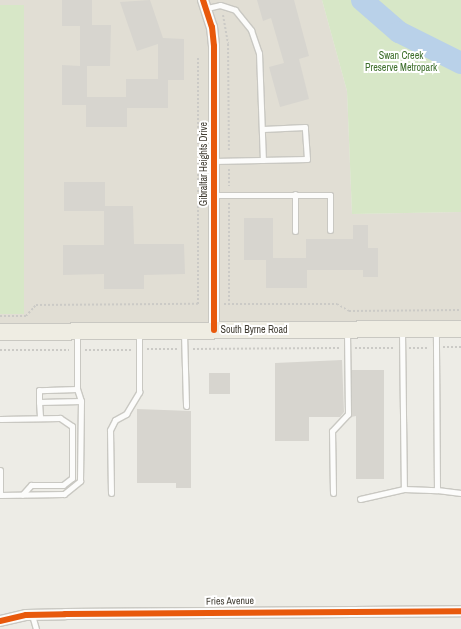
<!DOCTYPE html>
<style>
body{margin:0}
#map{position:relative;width:461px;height:629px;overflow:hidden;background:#edece6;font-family:"Archivo Narrow",sans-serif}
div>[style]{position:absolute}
.residential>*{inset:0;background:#e1ded4}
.green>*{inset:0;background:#d7e7c7;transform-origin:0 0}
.river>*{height:22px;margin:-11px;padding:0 11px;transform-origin:11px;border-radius:11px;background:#b9d1e9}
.building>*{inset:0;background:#d7d5cf;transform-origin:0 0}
.path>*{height:2px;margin-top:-1px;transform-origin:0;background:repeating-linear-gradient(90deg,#cbcac6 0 2px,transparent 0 4px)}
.roads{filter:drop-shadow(1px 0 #c9c8c2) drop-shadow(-1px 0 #c9c8c2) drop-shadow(0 1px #c9c8c2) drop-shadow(0 -1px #c9c8c2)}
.service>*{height:5px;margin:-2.5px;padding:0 2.5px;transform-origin:2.5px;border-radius:2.5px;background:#fcfcfb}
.minor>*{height:10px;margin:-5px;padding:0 5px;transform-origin:5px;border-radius:5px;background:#fcfcfb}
.primary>*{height:16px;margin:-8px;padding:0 8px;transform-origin:8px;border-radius:8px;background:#efede3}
.cycleway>*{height:6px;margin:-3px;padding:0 3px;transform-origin:3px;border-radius:3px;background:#e8590c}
span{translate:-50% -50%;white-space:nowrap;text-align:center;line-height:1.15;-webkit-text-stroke:4px #fff;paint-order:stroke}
.park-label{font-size:10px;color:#3e6f2c}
.street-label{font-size:10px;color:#423e34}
</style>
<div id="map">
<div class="residential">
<div style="clip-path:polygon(0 0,322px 0,347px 91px,352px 214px,461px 212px,461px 329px,0 332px)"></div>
</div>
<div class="green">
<div style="clip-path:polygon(322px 0,461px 0,461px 212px,352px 214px,347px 91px)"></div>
<div style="left:0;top:5px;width:24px;height:309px"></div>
</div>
<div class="river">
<div style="left:362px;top:0;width:49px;rotate:40.9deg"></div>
<div style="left:399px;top:32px;width:69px;rotate:26.6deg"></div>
</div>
<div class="building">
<div style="clip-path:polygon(62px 0,92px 0,92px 25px,111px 25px,110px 66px,87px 66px,87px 97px,126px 97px,126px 79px,158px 79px,158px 44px,137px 51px,120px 2px,150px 0,163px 38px,184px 39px,184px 80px,168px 80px,168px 108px,127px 108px,127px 127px,86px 127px,86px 105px,62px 105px,62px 65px,80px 66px,80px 26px,62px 26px)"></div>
<div style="clip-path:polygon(257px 0,294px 0,309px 56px,299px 59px,309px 99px,280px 107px,269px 67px,284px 63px,271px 18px,263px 21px)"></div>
<div style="clip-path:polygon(64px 182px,105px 182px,105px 206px,133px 206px,134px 244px,184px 244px,185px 274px,144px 275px,144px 289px,104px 289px,104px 274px,63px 275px,63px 245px,104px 245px,104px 211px,64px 211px)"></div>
<div style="clip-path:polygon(244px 218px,273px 218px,273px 258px,306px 258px,306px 239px,353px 239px,353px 225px,368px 225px,368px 248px,378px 248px,378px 277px,363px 277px,363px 270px,307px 270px,307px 288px,266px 288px,266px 260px,244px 260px)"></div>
<div style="clip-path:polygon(342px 360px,344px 412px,340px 417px,309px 417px,309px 441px,275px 441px,275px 363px)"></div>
<div style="clip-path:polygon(351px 370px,384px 370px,384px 479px,356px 479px,356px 416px,351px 417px)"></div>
<div style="left:209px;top:373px;width:21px;height:21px"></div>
<div style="clip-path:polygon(137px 409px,191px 411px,191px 488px,176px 488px,176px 483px,137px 483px)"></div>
</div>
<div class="path">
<div style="left:223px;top:15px;width:29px;rotate:80deg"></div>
<div style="left:228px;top:44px;width:108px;rotate:89.5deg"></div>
<div style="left:229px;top:169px;width:17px;rotate:90deg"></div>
<div style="left:229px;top:203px;width:101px;rotate:90deg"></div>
<div style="left:224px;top:304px;width:113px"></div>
<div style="left:337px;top:304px;width:14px;rotate:30deg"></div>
<div style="left:349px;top:311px;width:112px;rotate:-0.5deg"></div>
<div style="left:0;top:316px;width:26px"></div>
<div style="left:26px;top:316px;width:15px;rotate:-48deg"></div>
<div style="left:36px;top:305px;width:162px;rotate:-0.4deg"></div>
<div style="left:198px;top:304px;width:246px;rotate:-90deg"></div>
<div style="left:443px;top:347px;width:18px"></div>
<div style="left:355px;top:348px;width:40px"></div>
<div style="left:409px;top:348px;width:20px"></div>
<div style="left:147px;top:349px;width:30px"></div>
<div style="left:193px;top:349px;width:146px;rotate:-0.4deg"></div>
<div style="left:0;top:350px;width:69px"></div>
<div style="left:85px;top:350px;width:46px"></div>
</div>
<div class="roads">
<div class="service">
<div style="left:207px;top:8px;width:13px;rotate:-13deg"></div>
<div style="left:220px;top:5px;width:16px;rotate:18deg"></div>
<div style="left:235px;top:10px;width:26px;rotate:51deg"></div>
<div style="left:251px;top:30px;width:24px;rotate:71deg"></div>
<div style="left:259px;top:53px;width:107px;rotate:87.9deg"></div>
<div style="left:214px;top:161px;width:93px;rotate:-1.2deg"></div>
<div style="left:307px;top:159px;width:32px;rotate:-94deg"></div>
<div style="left:305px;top:127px;width:42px;rotate:177.3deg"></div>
<div style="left:295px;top:194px;width:37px;rotate:90deg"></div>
<div style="left:214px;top:195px;width:116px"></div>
<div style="left:330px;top:195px;width:35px;rotate:90deg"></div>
<div style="left:402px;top:332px;width:157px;rotate:89.3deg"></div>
<div style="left:404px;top:489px;width:33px;rotate:2deg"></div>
<div style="left:437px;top:490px;width:158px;rotate:-90.4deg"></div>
<div style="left:77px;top:333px;width:56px;rotate:90deg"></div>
<div style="left:77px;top:389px;width:38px;rotate:178deg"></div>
<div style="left:39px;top:390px;width:12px;rotate:90deg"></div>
<div style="left:39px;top:402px;width:42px;rotate:-1.4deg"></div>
<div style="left:184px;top:333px;width:73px;rotate:88.4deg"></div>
<div style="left:39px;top:402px;width:16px;rotate:86deg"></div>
<div style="left:0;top:419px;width:60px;rotate:-1deg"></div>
<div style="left:60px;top:418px;width:14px;rotate:34deg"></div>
<div style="left:72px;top:426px;width:52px;rotate:90deg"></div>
<div style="left:72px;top:478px;width:11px;rotate:142deg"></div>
<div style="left:63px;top:485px;width:32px;rotate:180deg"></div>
<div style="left:31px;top:485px;width:13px;rotate:132deg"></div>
<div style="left:0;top:470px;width:25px;rotate:90deg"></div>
<div style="left:437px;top:490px;width:24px;rotate:7deg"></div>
<div style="left:111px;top:493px;width:63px;rotate:-90.9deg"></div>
<div style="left:110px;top:430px;width:11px;rotate:-63deg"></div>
<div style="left:115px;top:420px;width:13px;rotate:-29deg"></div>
<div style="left:126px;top:414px;width:26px;rotate:-59deg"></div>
<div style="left:139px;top:392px;width:60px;rotate:-90deg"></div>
<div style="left:333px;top:493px;width:62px;rotate:-90.9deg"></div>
<div style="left:332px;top:431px;width:23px;rotate:-47deg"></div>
<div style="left:348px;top:414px;width:82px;rotate:-90.7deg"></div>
<div style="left:0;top:495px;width:64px;rotate:-0.9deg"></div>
<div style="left:64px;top:494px;width:21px;rotate:-39deg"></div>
<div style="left:80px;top:481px;width:80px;rotate:-89.3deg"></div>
<div style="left:81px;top:401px;width:13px;rotate:-108deg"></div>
<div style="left:360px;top:499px;width:45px;rotate:-12.8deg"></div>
<div style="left:32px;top:615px;width:15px;rotate:74deg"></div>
</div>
<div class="minor">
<div style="left:203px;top:0;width:28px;rotate:72deg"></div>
<div style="left:212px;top:27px;width:19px;rotate:84deg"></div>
<div style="left:214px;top:46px;width:284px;rotate:90deg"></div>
<div style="left:0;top:621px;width:27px;rotate:-13deg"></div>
<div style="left:26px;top:615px;width:39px;rotate:-1deg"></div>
<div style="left:65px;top:614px;width:396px;rotate:-0.4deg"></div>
</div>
<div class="primary">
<div style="left:0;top:332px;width:461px;rotate:-0.4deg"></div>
</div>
</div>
<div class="cycleway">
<div style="left:203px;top:0;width:28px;rotate:72deg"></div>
<div style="left:212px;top:27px;width:19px;rotate:84deg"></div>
<div style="left:214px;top:46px;width:284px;rotate:90deg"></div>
<div style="left:0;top:621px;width:27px;rotate:-13deg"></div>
<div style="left:26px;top:615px;width:39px;rotate:-1deg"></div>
<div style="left:65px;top:614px;width:396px;rotate:-0.4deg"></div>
</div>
<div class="park-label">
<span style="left:401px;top:61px">Swan Creek<br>Preserve Metropark</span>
</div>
<div class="street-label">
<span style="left:204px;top:164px;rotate:-90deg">Gibraltar Heights Drive</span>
<span style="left:254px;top:330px">South Byrne Road</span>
<span style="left:230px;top:601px;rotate:-1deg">Fries Avenue</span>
</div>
</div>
